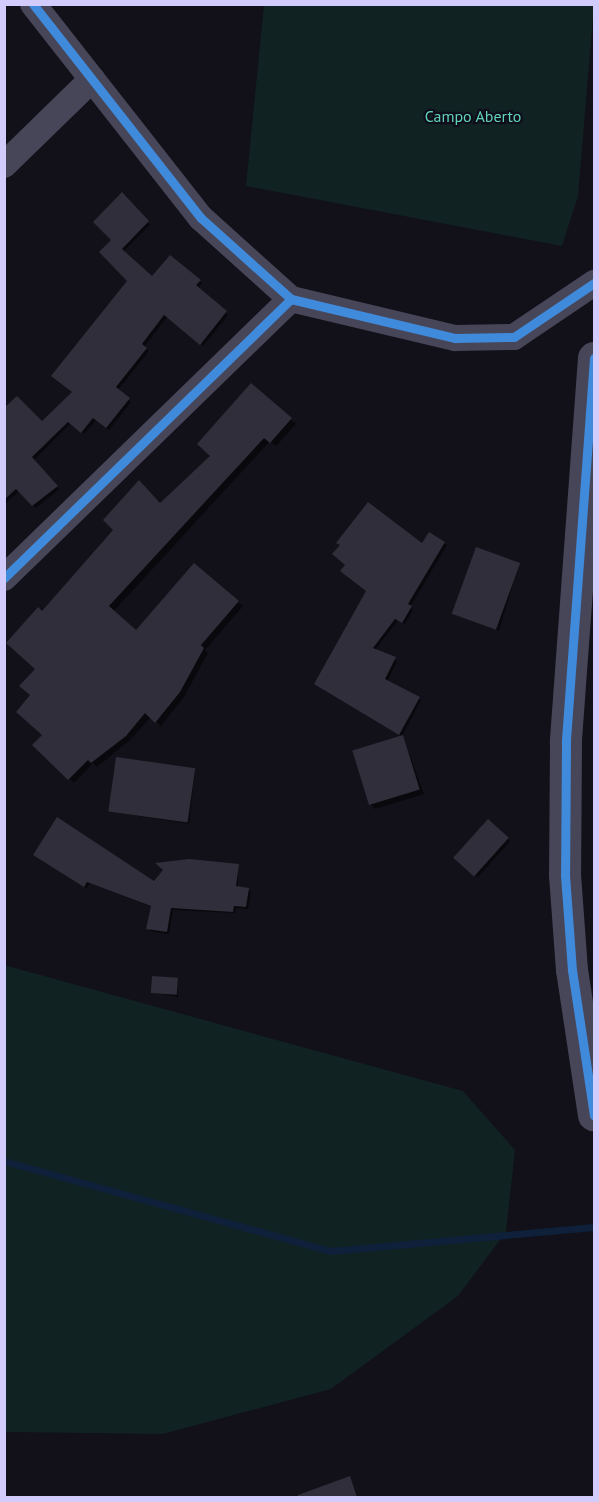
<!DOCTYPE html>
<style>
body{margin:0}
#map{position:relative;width:599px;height:1502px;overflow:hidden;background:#121018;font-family:"PT Sans",sans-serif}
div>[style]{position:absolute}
.green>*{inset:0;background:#102222}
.shadow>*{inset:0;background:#0007;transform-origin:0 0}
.stream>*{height:7px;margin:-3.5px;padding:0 3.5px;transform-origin:3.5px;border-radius:3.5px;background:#0f203b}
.building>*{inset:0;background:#302e3a;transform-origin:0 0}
.minor>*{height:26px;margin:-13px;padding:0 13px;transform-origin:13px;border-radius:13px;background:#474659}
.tertiary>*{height:32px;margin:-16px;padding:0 16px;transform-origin:16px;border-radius:16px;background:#474659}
.cycleway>*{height:9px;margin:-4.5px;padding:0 4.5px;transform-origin:4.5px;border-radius:4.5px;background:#408adc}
span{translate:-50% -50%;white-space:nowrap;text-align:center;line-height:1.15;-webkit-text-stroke:4.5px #0f0d1c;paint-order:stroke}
.park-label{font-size:16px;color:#5fd4b5}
.frame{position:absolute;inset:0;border:6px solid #d1ccfb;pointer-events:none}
</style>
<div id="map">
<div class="green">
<div style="clip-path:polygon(264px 5px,594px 5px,578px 196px,562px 246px,246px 186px)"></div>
<div style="clip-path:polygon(4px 965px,463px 1091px,515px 1150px,506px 1232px,458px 1296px,331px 1389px,163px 1434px,5px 1432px)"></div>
</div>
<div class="shadow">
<div style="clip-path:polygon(122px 194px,150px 225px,123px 252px,153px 279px,200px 281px,202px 283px,198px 289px,228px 315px,203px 346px,167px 317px,144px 347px,149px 351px,118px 390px,131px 402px,109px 430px,96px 420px,84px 434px,71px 423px,33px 461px,59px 489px,36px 508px,19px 491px,4px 505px,4px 410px,42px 423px,74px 393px,129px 281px,113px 240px)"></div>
<div style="clip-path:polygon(251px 385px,296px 424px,276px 446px,270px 441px,113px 612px,136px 632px,238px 602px,243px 606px,205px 650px,208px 653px,184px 697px,161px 726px,151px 717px,130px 740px,97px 767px,93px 763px,74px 783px,35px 745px,44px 735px,32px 696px,42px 613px,212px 457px)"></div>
<div style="clip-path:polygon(429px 535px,447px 545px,410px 607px,413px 610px,405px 624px,398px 620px,375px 650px,397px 661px,387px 682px,421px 700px,402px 736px,318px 686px)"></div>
<div style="clip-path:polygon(519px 564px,499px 631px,456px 615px)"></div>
<div style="clip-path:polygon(403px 737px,424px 794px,375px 809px,370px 804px)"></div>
<div style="clip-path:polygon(195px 770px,189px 824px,108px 811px)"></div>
<div style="left:488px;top:821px;width:30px;height:49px;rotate:42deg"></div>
<div style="clip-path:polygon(37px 856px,154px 883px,238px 866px,238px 888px,251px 891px,248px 909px,236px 908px,235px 913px,173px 910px,169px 934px,150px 931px,152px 907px,90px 883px,87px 888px)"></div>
<div style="clip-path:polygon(177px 980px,178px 997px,152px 992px)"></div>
<div style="clip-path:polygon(350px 1478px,358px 1498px,313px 1498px,311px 1492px)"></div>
</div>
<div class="stream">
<div style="left:4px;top:1161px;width:338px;rotate:15.4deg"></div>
<div style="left:330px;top:1251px;width:265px;rotate:-5.2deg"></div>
</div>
<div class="building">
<div style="clip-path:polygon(122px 192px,149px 221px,122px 249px,152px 276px,170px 255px,201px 280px,196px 285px,227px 311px,200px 345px,164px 315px,142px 344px,147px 348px,116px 387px,130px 398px,106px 428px,93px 418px,81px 433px,68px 422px,32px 457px,58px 486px,32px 506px,16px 489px,4px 500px,4px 408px,17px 396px,42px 421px,72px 392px,51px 376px,127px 281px,99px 252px,111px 240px,93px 222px)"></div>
<div style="clip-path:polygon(251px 383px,292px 418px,270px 443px,264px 438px,109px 606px,136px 630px,194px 563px,239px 601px,201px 645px,204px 648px,180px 692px,155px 723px,145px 713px,126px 736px,91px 763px,88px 760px,68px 780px,32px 745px,42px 735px,16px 712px,30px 695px,19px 686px,35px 669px,6px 643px,38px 607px,42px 611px,113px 530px,103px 520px,139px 480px,160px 503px,210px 456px,197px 444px)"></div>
<div style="clip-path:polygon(368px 502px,422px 543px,429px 532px,445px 542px,408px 604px,412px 606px,402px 623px,395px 619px,373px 648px,396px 657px,385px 679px,420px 697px,399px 735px,314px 684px,366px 591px,340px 571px,345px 565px,332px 554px,340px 545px,336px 543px)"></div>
<div style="left:476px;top:547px;width:47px;height:71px;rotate:20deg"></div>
<div style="left:403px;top:735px;width:57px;height:53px;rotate:73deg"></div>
<div style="left:116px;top:757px;width:80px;height:55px;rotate:8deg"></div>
<div style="clip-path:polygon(57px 817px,154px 881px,163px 870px,155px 863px,189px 859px,239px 864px,236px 886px,249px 888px,246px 907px,234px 906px,233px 912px,171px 908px,167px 932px,146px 929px,151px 906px,87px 882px,84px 887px,33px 855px)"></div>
<div style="left:488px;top:819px;width:28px;height:52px;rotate:42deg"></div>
<div style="left:152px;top:976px;width:26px;height:17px;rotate:4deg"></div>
<div style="clip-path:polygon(350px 1476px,357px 1497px,298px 1497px,298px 1495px)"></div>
</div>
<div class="minor">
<div style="left:33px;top:4px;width:272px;rotate:51.9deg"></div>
<div style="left:201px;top:218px;width:121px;rotate:42deg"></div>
<div style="left:291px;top:299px;width:169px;rotate:13.4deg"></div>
<div style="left:455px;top:338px;width:59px;rotate:-1deg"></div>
<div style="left:514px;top:337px;width:97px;rotate:-34deg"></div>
<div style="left:4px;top:165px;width:123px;rotate:-44.3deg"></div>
<div style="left:4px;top:578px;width:400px;rotate:-44.2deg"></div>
</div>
<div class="tertiary">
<div style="left:594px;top:358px;width:385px;rotate:94.2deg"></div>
<div style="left:566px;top:742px;width:133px;rotate:90.4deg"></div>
<div style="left:565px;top:875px;width:95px;rotate:85.8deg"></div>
<div style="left:572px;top:970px;width:147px;rotate:81.4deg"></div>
</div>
<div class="cycleway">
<div style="left:33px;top:4px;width:272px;rotate:51.9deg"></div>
<div style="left:201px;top:218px;width:121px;rotate:42deg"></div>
<div style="left:291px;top:299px;width:169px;rotate:13.4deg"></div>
<div style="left:455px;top:338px;width:59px;rotate:-1deg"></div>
<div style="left:514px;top:337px;width:97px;rotate:-34deg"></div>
<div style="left:594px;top:358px;width:385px;rotate:94.2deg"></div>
<div style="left:566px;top:742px;width:133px;rotate:90.4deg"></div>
<div style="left:565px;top:875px;width:95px;rotate:85.8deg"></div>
<div style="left:572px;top:970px;width:147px;rotate:81.4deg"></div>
<div style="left:4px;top:578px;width:400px;rotate:-44.2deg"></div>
</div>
<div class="park-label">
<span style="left:473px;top:116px">Campo Aberto</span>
</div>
<div class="frame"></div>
</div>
